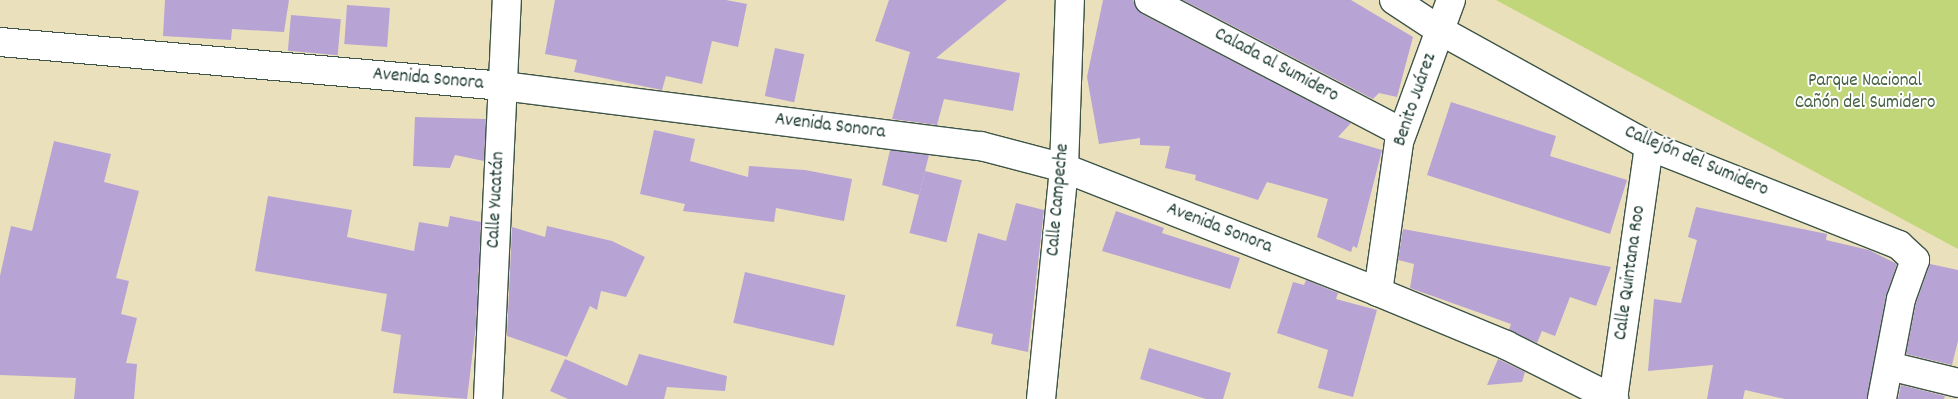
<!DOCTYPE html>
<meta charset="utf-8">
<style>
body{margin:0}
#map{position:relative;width:1958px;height:399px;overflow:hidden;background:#ebe0bc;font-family:Dekko,sans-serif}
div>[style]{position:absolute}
.green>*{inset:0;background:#c1d579}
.building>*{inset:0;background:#b8a3d5;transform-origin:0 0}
.roads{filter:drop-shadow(1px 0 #3e5548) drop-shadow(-1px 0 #3e5548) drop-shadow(0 1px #3e5548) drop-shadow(0 -1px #3e5548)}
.minor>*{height:28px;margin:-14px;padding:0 14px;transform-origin:14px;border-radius:14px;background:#fff}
span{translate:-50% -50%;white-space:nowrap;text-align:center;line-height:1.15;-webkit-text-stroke:4px #fff;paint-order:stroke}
.street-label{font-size:19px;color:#1f3d34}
.park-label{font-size:19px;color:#486345}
</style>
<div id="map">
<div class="green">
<div style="clip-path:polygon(1496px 0,1958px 0,1958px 249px)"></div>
</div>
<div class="building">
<div style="clip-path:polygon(165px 0,289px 0,284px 32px,232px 29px,231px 40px,163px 36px)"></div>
<div style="clip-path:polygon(555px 0,726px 0,747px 4px,738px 47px,712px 41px,702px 84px,666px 76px,662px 90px,574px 72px,577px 60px,545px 54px)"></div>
<div style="clip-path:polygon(889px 0,1007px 0,936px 58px,1020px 73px,1013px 111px,944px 99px,937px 125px,892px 119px,910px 52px,875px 41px)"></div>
<div style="clip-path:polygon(1103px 0,1133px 0,1142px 14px,1351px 123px,1338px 137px,1382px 150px,1357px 248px,1353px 246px,1351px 252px,1317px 237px,1328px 199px,1267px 182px,1258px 200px,1195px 180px,1196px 175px,1165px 168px,1170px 146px,1140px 145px,1140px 138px,1099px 144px,1087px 77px)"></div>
<div style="clip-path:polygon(1183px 0,1351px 0,1413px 37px,1397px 97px,1379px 93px,1373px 99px)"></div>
<div style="left:347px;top:5px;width:43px;height:39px;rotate:4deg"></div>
<div style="left:291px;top:15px;width:50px;height:36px;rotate:5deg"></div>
<div style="left:775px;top:48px;width:30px;height:49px;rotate:12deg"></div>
<div style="clip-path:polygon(1451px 102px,1556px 136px,1550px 156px,1627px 180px,1610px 234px,1427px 175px)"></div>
<div style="clip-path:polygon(415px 117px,486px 119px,484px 161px,455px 155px,450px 168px,413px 166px)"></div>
<div style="clip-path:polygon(654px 130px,695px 139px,690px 161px,748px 177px,749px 166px,805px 170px,852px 179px,844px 221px,776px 208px,774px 222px,683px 211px,685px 204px,640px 194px)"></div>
<div style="clip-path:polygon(54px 141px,111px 154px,104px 182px,139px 191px,116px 278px,129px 281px,121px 314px,137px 318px,126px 363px,137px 364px,134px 399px,74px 399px,76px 378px,0 375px,0 276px,11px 226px,32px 231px)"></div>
<div style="clip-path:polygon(890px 150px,929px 155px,919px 195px,882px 185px)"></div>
<div style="left:925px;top:171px;width:38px;height:64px;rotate:14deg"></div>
<div style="clip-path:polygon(268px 196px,352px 210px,347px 237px,414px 251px,419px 222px,448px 227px,450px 216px,481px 222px,476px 325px,467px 399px,393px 393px,401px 335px,381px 331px,387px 294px,255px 271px)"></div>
<div style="clip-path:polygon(1016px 203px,1044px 210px,1028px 352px,991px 344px,993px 334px,956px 326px,978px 233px,1006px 241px)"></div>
<div style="clip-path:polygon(1696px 207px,1827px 234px,1826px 240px,1869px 250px,1897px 264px,1886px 296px,1867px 399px,1785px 399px,1745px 390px,1743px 399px,1707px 399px,1713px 365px,1648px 371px,1654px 299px,1681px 303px,1697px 240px,1688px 237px)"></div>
<div style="clip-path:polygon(1116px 211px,1164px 228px,1162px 233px,1240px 258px,1230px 289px,1102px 251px)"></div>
<div style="clip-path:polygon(547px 226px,612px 241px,645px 257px,626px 297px,601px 291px,597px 310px,590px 306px,567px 357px,507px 336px,512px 227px,545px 237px)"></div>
<div style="clip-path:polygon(1403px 229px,1611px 267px,1596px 306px,1570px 297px,1555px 336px,1542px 331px,1537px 343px,1509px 330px,1511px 324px,1410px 288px,1414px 264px,1398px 260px)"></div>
<div style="clip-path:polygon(1930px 264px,1958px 270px,1958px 341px,1952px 365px,1906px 354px,1916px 303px)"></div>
<div style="left:745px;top:272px;width:103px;height:52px;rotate:13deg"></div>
<div style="clip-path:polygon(1306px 280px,1338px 293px,1336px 299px,1377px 310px,1353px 397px,1318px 388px,1328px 350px,1277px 333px,1293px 282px,1304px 285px)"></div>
<div style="clip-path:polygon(1149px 348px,1231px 373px,1223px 399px,1206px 399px,1140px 379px)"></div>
<div style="clip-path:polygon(639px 354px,727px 376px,725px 391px,667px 387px,664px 399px,568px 399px,550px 391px,565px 359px,627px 386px)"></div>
<div style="clip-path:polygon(1498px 359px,1525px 372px,1522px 382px,1487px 385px)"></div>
<div style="clip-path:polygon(1901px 385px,1945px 396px,1944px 399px,1898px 399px)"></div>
</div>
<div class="roads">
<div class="minor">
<div style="left:1149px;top:0;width:285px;rotate:27.6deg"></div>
<div style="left:1394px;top:0;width:56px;rotate:33.4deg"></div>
<div style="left:1441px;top:31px;width:238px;rotate:28.9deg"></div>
<div style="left:1649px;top:146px;width:269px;rotate:21.6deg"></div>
<div style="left:1899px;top:245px;width:22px;rotate:43deg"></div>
<div style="left:1915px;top:260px;width:41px;rotate:109.7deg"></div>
<div style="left:1901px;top:299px;width:102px;rotate:100.8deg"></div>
<div style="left:0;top:42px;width:505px;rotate:5deg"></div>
<div style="left:503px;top:86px;width:482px;rotate:7.2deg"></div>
<div style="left:981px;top:146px;width:86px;rotate:14.8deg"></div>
<div style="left:1064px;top:168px;width:338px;rotate:21.5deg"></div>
<div style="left:1378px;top:292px;width:139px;rotate:22.5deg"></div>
<div style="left:1506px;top:345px;width:121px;rotate:26.6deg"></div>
<div style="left:1378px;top:292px;width:151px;rotate:-82deg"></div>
<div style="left:1399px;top:142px;width:151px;rotate:-69.9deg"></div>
<div style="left:1889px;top:366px;width:71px;rotate:13.8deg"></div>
<div style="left:488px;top:399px;width:399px;rotate:-87.3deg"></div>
<div style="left:1041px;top:399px;width:232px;rotate:-84.3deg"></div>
<div style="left:1064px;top:168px;width:168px;rotate:-88deg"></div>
<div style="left:1613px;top:399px;width:256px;rotate:-81.9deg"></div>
</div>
</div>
<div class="street-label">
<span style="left:1276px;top:66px;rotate:28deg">Calada al Sumidero</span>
<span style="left:428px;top:80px;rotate:5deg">Avenida Sonora</span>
<span style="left:1416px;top:100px;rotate:-71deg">Benito Juárez</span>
<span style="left:830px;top:127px;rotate:7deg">Avenida Sonora</span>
<span style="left:1696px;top:162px;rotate:23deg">Callejón del Sumidero</span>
<span style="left:497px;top:200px;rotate:-87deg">Calle Yucatán</span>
<span style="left:1059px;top:200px;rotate:-85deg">Calle Campeche</span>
<span style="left:1219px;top:229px;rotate:21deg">Avenida Sonora</span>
<span style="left:1631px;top:273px;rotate:-82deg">Calle Quintana Roo</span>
</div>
<div class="park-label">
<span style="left:1865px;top:93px">Parque Nacional<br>Cañón del Sumidero</span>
</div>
</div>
